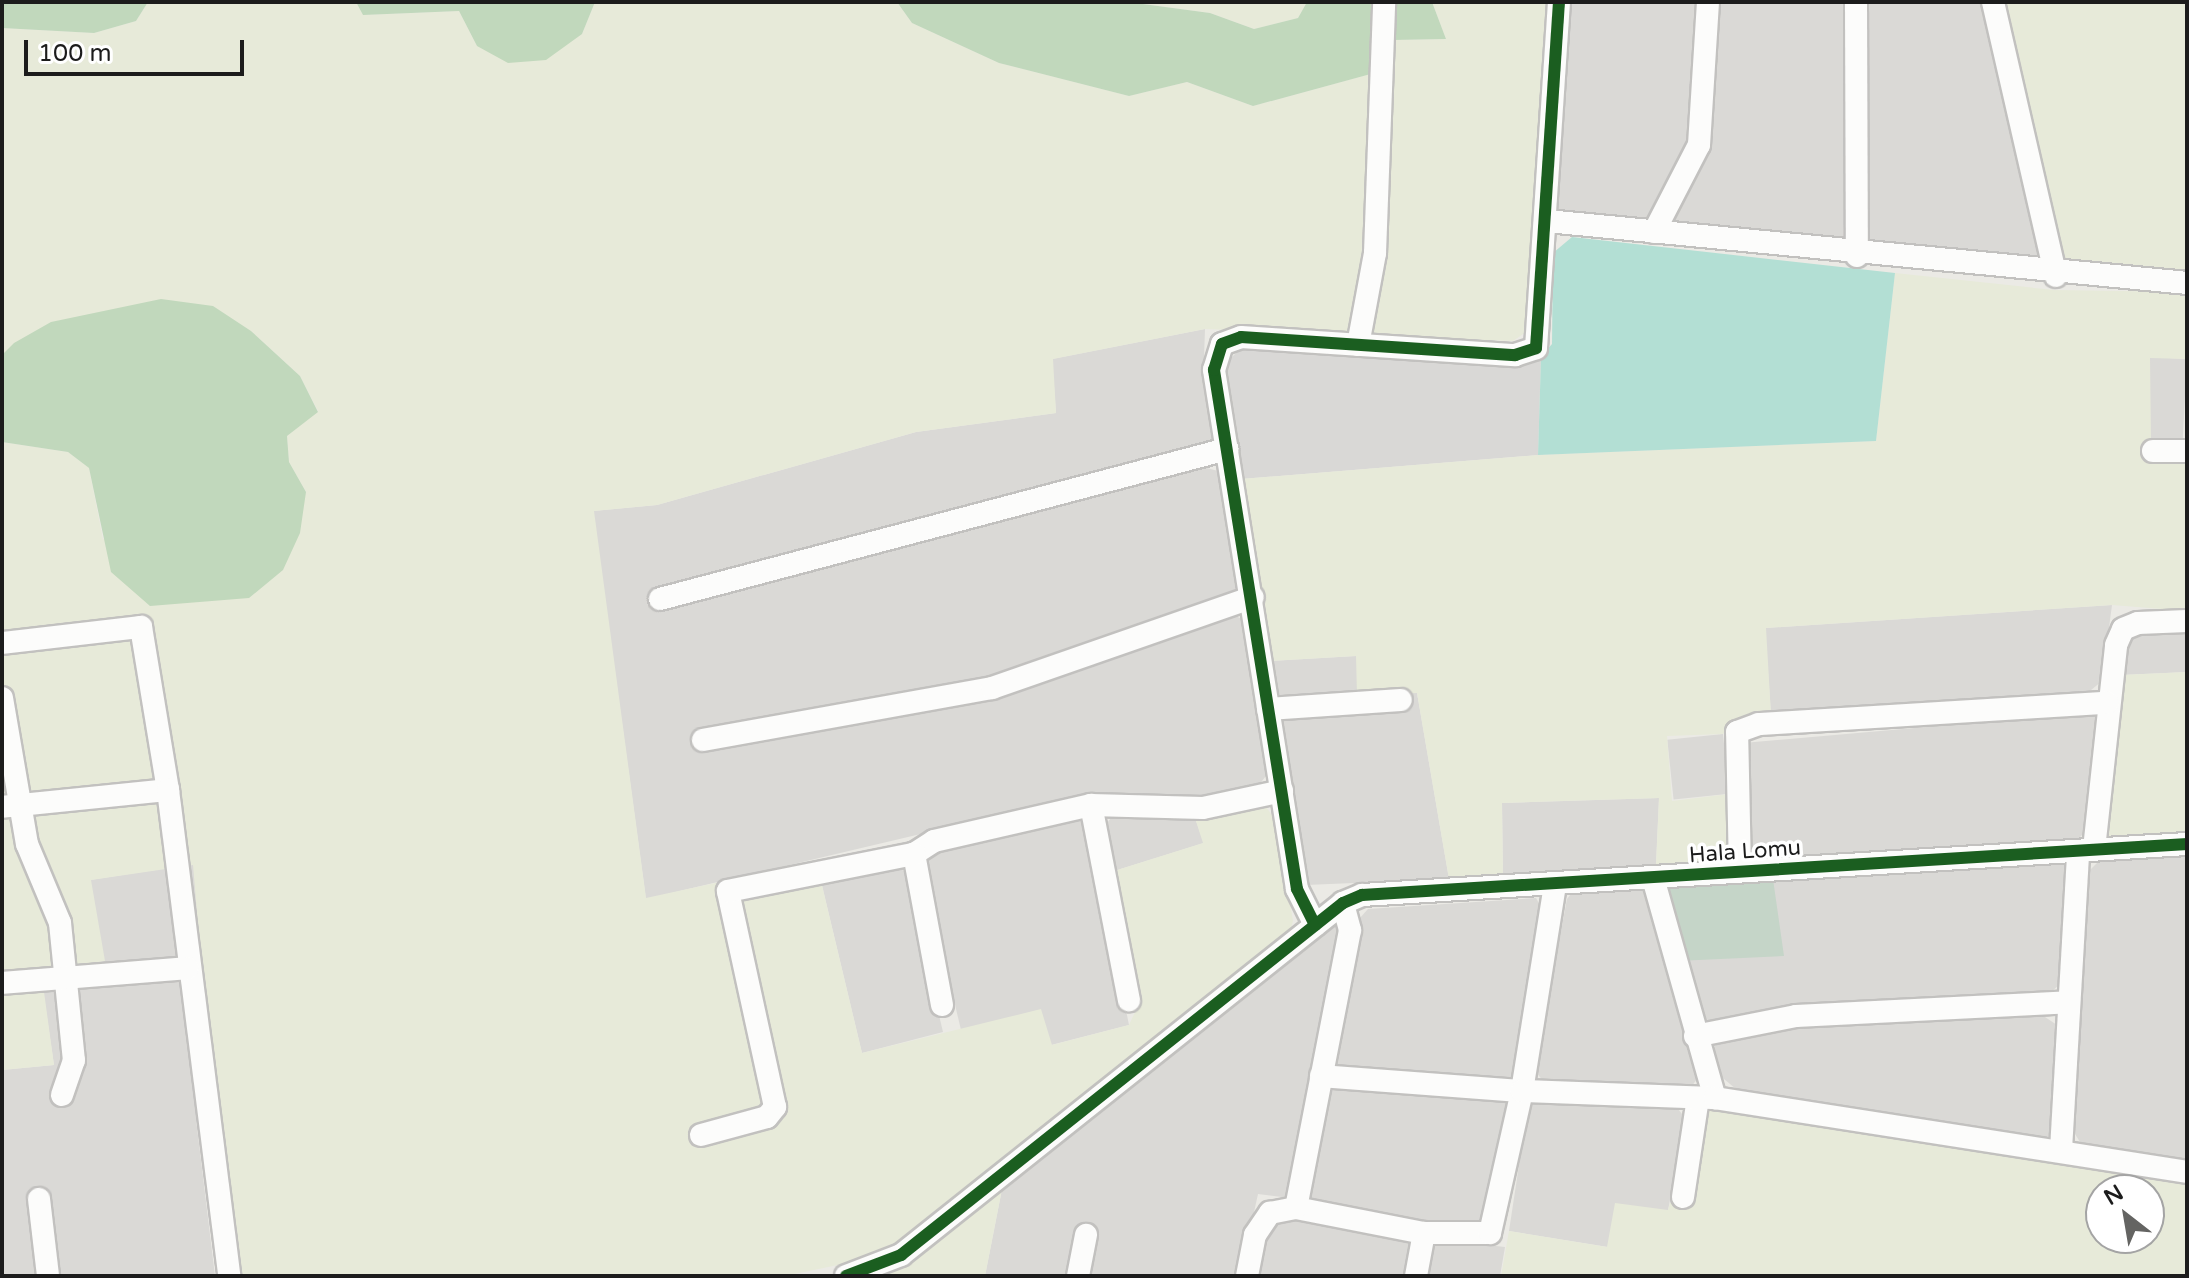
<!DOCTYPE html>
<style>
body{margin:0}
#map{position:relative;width:2189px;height:1278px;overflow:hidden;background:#ebeae5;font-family:"Varela Round",sans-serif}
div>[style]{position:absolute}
.residential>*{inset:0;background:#dad9d6;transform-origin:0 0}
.religious>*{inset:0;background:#d9d8d6}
.farmland>*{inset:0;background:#e7ead9}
.forest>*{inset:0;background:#c1d8bc}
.cemetery>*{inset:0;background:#c5d5c8}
.pitch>*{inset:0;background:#b3dfd4}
.roads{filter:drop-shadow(2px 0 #c2c1bf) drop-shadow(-2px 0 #c2c1bf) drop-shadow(0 2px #c2c1bf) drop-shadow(0 -2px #c2c1bf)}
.minor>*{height:22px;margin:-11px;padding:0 11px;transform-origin:11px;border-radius:11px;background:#fcfcfb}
.cycleway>*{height:12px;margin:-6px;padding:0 6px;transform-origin:6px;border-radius:6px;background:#1b5e20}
span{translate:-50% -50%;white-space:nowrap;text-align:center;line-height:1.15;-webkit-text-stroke:7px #fff;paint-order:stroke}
.street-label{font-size:22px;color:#1c1c1c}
.frame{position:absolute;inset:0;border:4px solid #1c1c1c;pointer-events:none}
.north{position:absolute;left:2085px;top:1174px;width:80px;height:80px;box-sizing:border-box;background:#fff;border:2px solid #a4a4a4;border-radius:50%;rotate:329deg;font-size:22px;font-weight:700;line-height:32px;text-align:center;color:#1c1c1c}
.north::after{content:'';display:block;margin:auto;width:28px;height:36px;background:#646462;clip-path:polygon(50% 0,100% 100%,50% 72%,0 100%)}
.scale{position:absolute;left:24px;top:40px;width:220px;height:36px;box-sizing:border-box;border:4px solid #1c1c1c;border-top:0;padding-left:10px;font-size:24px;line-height:28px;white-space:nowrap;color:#1c1c1c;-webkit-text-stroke:6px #fff;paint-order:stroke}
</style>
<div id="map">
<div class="residential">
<div style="clip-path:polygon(1568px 2px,1702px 2px,1692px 135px,1645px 225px,1554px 209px)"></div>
<div style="clip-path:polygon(1715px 2px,1850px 2px,1849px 237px,1839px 247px,1664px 227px,1705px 151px)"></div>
<div style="clip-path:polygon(1863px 2px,1987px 2px,2043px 256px,2039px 265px,1864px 251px)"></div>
<div style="clip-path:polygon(1205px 329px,1203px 386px,1214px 439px,1207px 449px,785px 577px,1203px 467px,1218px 471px,1240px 579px,1231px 598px,1003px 676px,714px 736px,717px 751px,998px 699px,1234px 615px,1251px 624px,1269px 772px,1255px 790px,1195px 802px,1073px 798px,646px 899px,593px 511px,657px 505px,916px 432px,1056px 413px,1052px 359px)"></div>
<div style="left:2150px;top:357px;width:37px;height:85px;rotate:3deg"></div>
<div style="clip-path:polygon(2112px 605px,2102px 681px,2085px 695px,1771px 715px,1765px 628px)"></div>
<div style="clip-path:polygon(2187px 631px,2187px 672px,2122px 675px,2126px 641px,2135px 633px)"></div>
<div style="clip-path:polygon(1356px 656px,1417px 693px,1449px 879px,1306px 885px,1270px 661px)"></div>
<div style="clip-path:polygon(2087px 713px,2099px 719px,2087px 830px,2076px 841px,1753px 859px,1743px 743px)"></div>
<div style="left:1723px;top:734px;width:60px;height:56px;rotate:84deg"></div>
<div style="clip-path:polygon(1659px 798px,1656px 865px,1503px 878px,1502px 803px)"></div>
<div style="clip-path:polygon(1114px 814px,1195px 818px,1204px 843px,1114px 871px,1104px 827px)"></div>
<div style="clip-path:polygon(1074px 816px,1089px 827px,1129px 1025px,1051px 1045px,1040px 1010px,961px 1030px,922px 866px,934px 850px)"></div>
<div style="clip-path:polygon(2187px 853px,2187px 1162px,2080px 1142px,2070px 1126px,2089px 871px,2102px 858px)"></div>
<div style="clip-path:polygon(888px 860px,905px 872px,943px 1032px,862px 1053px,820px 877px)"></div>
<div style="clip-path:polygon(2060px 861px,2071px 873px,2060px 984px,2050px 993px,1781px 1008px,1710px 1021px,1696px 1014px,1677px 962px,1772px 872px)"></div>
<div style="clip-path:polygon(194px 864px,214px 1117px,196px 1119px,215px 1276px,2px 1276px,2px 1070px,54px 1065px,40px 970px,90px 880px)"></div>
<div style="clip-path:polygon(1639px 888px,1651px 895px,1697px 1079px,1689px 1090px,1544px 1082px,1535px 1071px,1567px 899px,1574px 890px)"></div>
<div style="clip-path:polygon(1536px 898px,1544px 912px,1484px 1223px,1477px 1229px,1308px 1201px,1359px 919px,1368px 909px)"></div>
<div style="clip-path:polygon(1332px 924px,1343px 932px,1290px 1198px,1258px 1194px,1240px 1276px,1089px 1276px,1097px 1234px,1079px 1231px,1070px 1276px,985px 1276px,1003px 1184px)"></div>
<div style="clip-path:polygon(2036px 1011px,2060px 1027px,2053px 1132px,2042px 1141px,1742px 1094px,1712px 1069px,1708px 1053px,1725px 1036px,1781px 1024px)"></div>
<div style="clip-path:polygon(1539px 1099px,1674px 1104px,1686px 1119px,1668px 1210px,1608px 1247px,1509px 1231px,1528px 1106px)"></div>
<div style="clip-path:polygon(1276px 1217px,1407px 1234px,1413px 1245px,1407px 1276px,1255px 1276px,1262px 1237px)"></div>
<div style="clip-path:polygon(1442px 1240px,1505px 1247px,1500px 1276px,1426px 1276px,1431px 1248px)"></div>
</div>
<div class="religious">
<div style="clip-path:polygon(1239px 350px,1541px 357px,1538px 455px,1241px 479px,1226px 363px)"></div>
</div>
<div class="farmland">
<div style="clip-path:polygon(148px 2px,356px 2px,363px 15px,459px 11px,477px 46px,582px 34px,595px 2px,897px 2px,912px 23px,999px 63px,1129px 96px,1187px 82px,1253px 106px,1389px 69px,1393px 40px,1446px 39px,1432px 2px,1550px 2px,1532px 328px,1513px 341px,1205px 329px,1053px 359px,1056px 413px,916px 432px,657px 505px,594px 511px,646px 898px,832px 858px,820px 877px,862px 1053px,1041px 1009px,1052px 1045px,1129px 1025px,1142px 997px,1114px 871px,1203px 843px,1195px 818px,1264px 804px,1276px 821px,1293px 921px,1289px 936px,881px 1256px,785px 1276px,240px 1276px,231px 1267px,214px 1117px,193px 865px,91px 880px,105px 961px,41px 970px,54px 1065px,2px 1070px,2px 442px,68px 452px,89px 468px,103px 539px,306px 492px,289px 462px,287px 436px,318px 411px,300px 376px,251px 331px,2px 355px,2px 28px,94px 33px,136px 21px)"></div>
<div style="clip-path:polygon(1128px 2px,1307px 2px,1298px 18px,1254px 29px,1210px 13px)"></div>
<div style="clip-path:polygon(2004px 2px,2187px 2px,2187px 274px,2065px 266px,2056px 255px)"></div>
<div style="clip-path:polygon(1895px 273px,2054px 290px,2187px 292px,2187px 359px,2150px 358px,2151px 442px,2187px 457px,2187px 611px,2112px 605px,1766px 628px,1771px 715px,1739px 718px,1723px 734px,1667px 736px,1672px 801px,1729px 794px,1732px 847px,1720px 859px,1656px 865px,1659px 798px,1502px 803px,1503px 878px,1449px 879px,1417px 693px,1357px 696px,1356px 656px,1270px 661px,1241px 479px,1538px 455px,1876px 441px)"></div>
<div style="clip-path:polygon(2187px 672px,2187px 834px,2108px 839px,2122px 675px)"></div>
<div style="clip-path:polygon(evenodd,1706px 1107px,2187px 1180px,2187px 1276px,1501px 1276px,1509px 1231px,1607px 1247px,1615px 1203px,1668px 1210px,1670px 1203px,1686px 1205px,1706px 1107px,2101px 1190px,2149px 1190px,2149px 1238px,2101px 1238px,2101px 1190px)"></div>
<div style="clip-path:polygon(1003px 1184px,985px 1276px,883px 1276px,892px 1272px)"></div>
</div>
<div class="forest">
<div style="clip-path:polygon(2px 2px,148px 2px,136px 21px,94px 33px,2px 28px)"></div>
<div style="clip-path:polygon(356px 2px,595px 2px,582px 34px,546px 60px,508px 63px,477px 46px,459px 11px,363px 15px)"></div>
<div style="clip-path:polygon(897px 2px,1128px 2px,1210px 13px,1254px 29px,1298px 18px,1307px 2px,1432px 2px,1446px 39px,1393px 40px,1389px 69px,1253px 106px,1187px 82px,1129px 96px,999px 63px,912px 23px)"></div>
<div style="clip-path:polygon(161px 299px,213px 306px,251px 331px,300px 376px,318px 412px,287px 436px,289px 462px,306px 492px,300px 533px,283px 570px,249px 598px,150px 606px,111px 572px,89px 468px,68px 452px,2px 442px,2px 355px,14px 343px,51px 322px)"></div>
</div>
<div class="cemetery">
<div style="clip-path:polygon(1772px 872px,1784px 956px,1677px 961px,1659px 884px)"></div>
</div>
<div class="pitch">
<div style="clip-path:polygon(1572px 237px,1895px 273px,1876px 441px,1538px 455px,1541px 357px,1552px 344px,1553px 253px)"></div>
</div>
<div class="roads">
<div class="minor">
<div style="left:1856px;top:2px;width:254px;rotate:89.8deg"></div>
<div style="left:1993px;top:2px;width:281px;rotate:77.1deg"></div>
<div style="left:1547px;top:221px;width:643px;rotate:5.53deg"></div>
<div style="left:1654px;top:232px;width:98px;rotate:-62.7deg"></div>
<div style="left:1699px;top:145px;width:143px;rotate:-86.4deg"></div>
<div style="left:1358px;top:345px;width:94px;rotate:-79.5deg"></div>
<div style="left:1375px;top:253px;width:251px;rotate:-87.9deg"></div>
<div style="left:2153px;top:451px;width:34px"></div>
<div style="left:660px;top:599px;width:587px;rotate:-14.82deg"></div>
<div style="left:2px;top:643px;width:140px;rotate:-6.6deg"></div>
<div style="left:141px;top:627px;width:165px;rotate:80.6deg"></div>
<div style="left:168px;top:790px;width:167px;rotate:174.2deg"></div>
<div style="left:2px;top:698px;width:148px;rotate:80.3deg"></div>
<div style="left:27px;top:844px;width:86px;rotate:67.3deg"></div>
<div style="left:60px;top:923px;width:138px;rotate:84.2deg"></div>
<div style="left:74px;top:1060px;width:37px;rotate:109deg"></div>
<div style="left:1268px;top:709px;width:133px;rotate:-3.9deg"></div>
<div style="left:703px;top:740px;width:294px;rotate:-10.2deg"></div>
<div style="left:992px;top:688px;width:276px;rotate:-19.2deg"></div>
<div style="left:168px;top:790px;width:490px;rotate:82.8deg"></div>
<div style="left:1091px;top:805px;width:199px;rotate:79deg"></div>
<div style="left:2094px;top:849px;width:205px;rotate:-83.8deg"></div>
<div style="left:2116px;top:645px;width:17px;rotate:-66deg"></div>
<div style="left:2123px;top:629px;width:16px;rotate:-22deg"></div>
<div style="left:2138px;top:623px;width:49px;rotate:-2.3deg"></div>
<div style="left:1740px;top:871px;width:139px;rotate:-91.2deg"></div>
<div style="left:1737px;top:732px;width:23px;rotate:-20deg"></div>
<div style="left:1759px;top:724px;width:349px;rotate:-3.5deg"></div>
<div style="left:1653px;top:878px;width:229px;rotate:74.3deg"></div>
<div style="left:1315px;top:925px;width:40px;rotate:-116.6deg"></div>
<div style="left:1297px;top:889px;width:526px;rotate:-99.09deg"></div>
<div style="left:1214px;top:370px;width:27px;rotate:-73deg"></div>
<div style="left:1222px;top:344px;width:20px;rotate:-20deg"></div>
<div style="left:1241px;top:337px;width:275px;rotate:3.8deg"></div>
<div style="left:1515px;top:355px;width:22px;rotate:-18deg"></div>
<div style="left:1536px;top:348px;width:347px;rotate:-86.2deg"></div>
<div style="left:2px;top:983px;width:186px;rotate:-4.6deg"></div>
<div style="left:942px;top:1005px;width:154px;rotate:-100.5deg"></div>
<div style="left:914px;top:854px;width:24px;rotate:-33deg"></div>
<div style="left:934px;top:841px;width:161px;rotate:-12.9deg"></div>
<div style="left:1091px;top:805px;width:112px;rotate:1.5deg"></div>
<div style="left:1203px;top:808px;width:81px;rotate:-12.1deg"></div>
<div style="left:1695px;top:1036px;width:103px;rotate:-11.2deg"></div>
<div style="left:1796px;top:1016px;width:273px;rotate:-2.9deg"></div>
<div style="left:1321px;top:1076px;width:202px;rotate:4.3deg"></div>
<div style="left:1522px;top:1091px;width:209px;rotate:-80.9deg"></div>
<div style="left:701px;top:1135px;width:68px;rotate:-15.3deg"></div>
<div style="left:767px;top:1117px;width:13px;rotate:-51deg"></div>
<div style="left:775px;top:1107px;width:221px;rotate:-102.3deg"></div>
<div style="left:728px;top:891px;width:190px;rotate:-11.3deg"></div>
<div style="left:2061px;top:1150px;width:299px;rotate:-86.7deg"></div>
<div style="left:1683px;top:1197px;width:100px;rotate:-81.4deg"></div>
<div style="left:39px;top:1199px;width:78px;rotate:83.3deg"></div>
<div style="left:1296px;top:1208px;width:130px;rotate:11.1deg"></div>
<div style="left:1424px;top:1233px;width:66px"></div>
<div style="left:1490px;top:1233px;width:146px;rotate:-77.3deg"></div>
<div style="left:1522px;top:1091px;width:193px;rotate:2.1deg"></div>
<div style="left:1715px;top:1098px;width:478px;rotate:8.9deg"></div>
<div style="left:846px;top:1276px;width:59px;rotate:-20.9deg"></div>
<div style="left:901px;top:1255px;width:565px;rotate:-38.53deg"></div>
<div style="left:1343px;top:903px;width:21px;rotate:-23deg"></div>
<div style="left:1362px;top:895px;width:827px;rotate:-3.54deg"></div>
<div style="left:1078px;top:1276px;width:42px;rotate:-79deg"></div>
<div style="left:1247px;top:1276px;width:42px;rotate:-79deg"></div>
<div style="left:1255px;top:1235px;width:27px;rotate:-56deg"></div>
<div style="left:1270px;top:1213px;width:26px;rotate:-11deg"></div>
<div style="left:1296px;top:1208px;width:283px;rotate:-79deg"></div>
<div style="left:1350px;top:930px;width:28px;rotate:-105deg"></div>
<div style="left:1416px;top:1276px;width:44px;rotate:-79.5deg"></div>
</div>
</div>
<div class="cycleway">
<div style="left:1315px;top:925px;width:40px;rotate:-116.6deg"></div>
<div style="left:1297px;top:889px;width:526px;rotate:-99.09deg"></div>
<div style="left:1214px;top:370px;width:27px;rotate:-73deg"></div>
<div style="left:1222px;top:344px;width:20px;rotate:-20deg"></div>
<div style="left:1241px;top:337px;width:275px;rotate:3.8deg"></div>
<div style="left:1515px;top:355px;width:22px;rotate:-18deg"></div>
<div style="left:1536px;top:348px;width:347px;rotate:-86.2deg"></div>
<div style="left:846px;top:1276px;width:59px;rotate:-20.9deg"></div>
<div style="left:901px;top:1255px;width:565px;rotate:-38.53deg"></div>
<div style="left:1343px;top:903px;width:21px;rotate:-23deg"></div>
<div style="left:1362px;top:895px;width:827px;rotate:-3.54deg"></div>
</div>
<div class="street-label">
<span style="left:1745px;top:852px;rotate:-4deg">Hala Lomu</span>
</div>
<div class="frame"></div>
<div class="north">N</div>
<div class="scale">100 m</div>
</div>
